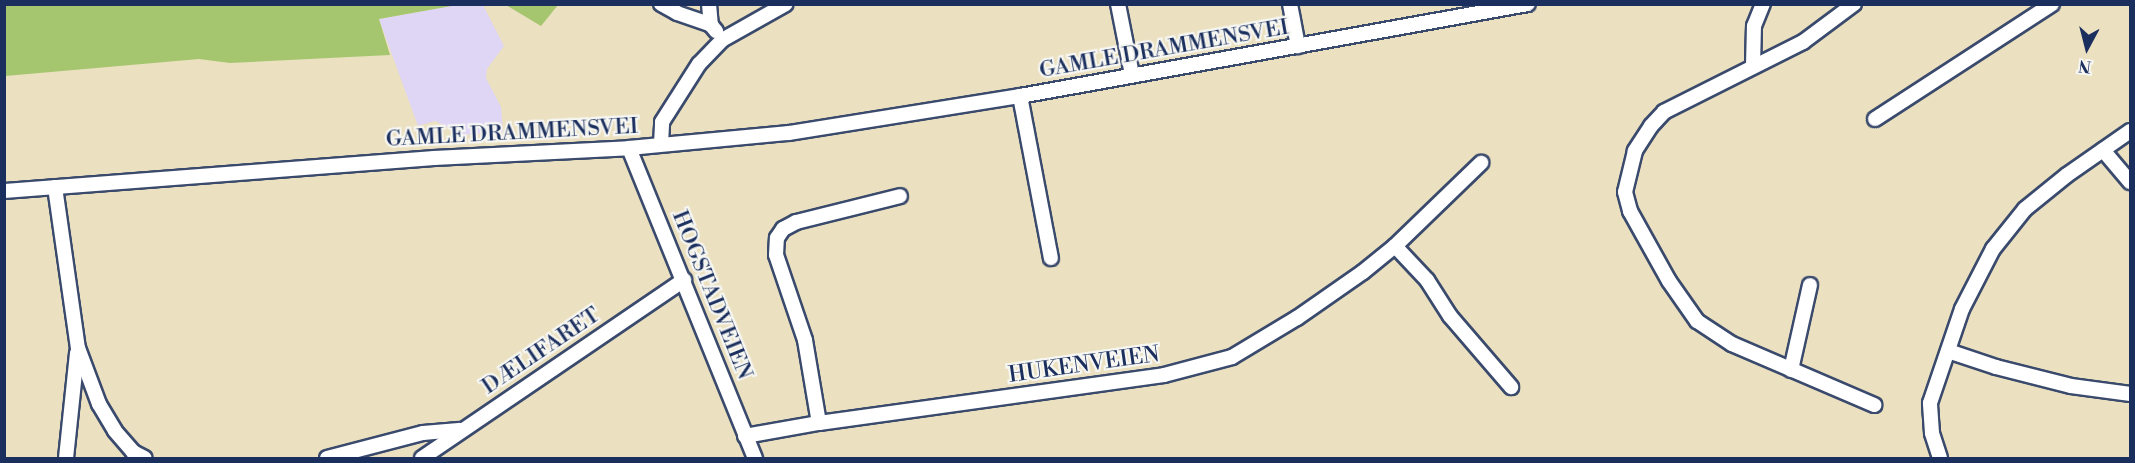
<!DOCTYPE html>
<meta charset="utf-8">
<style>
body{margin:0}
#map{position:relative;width:2135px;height:463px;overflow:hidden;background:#ebe0bf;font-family:"Libre Bodoni",serif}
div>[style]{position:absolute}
.built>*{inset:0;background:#dfd5f5}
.green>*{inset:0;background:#a5c66e}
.roads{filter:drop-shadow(2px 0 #3a4a6d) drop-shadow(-2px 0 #3a4a6d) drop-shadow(0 2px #3a4a6d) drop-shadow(0 -2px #3a4a6d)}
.minor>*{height:14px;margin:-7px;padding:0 7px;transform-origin:7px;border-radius:7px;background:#fff}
span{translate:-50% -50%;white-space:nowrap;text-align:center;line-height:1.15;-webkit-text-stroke:4.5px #f6f6f2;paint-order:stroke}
.street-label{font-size:22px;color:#1b2f5e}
.frame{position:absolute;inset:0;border:6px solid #1b2f5e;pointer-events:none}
.north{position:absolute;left:2057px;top:18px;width:60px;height:60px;-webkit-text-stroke:4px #f6f6f2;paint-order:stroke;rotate:187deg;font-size:16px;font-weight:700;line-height:24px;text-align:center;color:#1b2f5e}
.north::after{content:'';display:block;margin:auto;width:21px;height:27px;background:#1b2f5e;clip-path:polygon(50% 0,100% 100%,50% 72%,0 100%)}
</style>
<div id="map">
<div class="built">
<div style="clip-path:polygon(457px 5px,483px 5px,504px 46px,487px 69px,486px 78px,501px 107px,503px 132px,463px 135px,435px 121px,418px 126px,379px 19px)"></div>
</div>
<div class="green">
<div style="clip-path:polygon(5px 4px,457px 4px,457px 5px,379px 19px,390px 55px,230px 63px,199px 59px,5px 76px)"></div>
<div style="clip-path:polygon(506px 5px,558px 4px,558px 5px,541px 26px)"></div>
</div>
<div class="roads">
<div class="minor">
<div style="left:661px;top:4px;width:18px;rotate:29deg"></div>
<div style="left:677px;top:13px;width:36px;rotate:19deg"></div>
<div style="left:709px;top:4px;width:21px;rotate:85deg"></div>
<div style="left:711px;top:25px;width:8px;rotate:50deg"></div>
<div style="left:1118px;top:4px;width:72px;rotate:78.8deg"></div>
<div style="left:1290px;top:4px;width:43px;rotate:79.2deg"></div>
<div style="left:1854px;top:4px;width:64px;rotate:143.3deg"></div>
<div style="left:1803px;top:42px;width:156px;rotate:153.3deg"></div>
<div style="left:1664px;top:112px;width:19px;rotate:133deg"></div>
<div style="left:1651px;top:126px;width:30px;rotate:123deg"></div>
<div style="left:1635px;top:151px;width:42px;rotate:103.7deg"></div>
<div style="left:1625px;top:192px;width:20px;rotate:75deg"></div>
<div style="left:1630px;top:211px;width:80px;rotate:60.9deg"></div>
<div style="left:1669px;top:281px;width:49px;rotate:55deg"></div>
<div style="left:1697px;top:321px;width:42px;rotate:33.3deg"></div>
<div style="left:1732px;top:344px;width:155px;rotate:23.2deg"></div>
<div style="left:1753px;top:66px;width:40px;rotate:-88.6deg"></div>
<div style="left:1754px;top:26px;width:24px;rotate:-68deg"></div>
<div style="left:1020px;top:96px;width:165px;rotate:79.2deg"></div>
<div style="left:1875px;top:119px;width:211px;rotate:-33deg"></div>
<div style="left:661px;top:144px;width:22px;rotate:-87deg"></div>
<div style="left:662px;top:122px;width:69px;rotate:-57.5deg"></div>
<div style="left:699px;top:64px;width:33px;rotate:-46deg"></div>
<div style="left:722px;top:40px;width:73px;rotate:-29.4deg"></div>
<div style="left:629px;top:148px;width:335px;rotate:67.9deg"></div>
<div style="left:2103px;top:150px;width:42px;rotate:49.8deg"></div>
<div style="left:55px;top:187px;width:163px;rotate:81.9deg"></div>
<div style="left:78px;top:348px;width:60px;rotate:69.4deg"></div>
<div style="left:99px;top:404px;width:31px;rotate:59deg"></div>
<div style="left:115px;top:431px;width:28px;rotate:49deg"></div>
<div style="left:133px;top:452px;width:13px;rotate:27deg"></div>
<div style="left:4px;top:191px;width:431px;rotate:-4.4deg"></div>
<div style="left:434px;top:158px;width:195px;rotate:-2.9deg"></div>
<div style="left:629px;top:148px;width:161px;rotate:-5.4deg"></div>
<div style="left:789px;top:133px;width:234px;rotate:-9.1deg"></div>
<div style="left:1020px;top:96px;width:516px;rotate:-10.27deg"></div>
<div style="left:1395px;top:246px;width:47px;rotate:46.7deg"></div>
<div style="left:1427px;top:280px;width:43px;rotate:57.4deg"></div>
<div style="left:1450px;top:316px;width:94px;rotate:49.3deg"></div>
<div style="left:1948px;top:351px;width:51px;rotate:18.4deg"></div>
<div style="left:1996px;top:367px;width:77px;rotate:14.2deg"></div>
<div style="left:2071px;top:386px;width:60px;rotate:7.7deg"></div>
<div style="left:1791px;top:370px;width:87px;rotate:-77.4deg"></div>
<div style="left:819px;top:423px;width:84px;rotate:-99.6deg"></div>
<div style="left:805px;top:340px;width:90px;rotate:-108.8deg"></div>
<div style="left:776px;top:255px;width:17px;rotate:-87deg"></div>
<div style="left:777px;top:238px;width:11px;rotate:-56deg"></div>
<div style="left:783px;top:229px;width:15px;rotate:-28deg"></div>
<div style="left:796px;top:222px;width:107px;rotate:-14deg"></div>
<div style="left:745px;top:436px;width:75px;rotate:-10deg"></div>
<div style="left:819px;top:423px;width:348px;rotate:-7.9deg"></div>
<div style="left:1164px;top:375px;width:70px;rotate:-14.8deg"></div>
<div style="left:1232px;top:357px;width:76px;rotate:-31deg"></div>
<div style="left:1297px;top:318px;width:80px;rotate:-34.9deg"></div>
<div style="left:1363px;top:272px;width:41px;rotate:-39.1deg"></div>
<div style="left:1395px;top:246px;width:120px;rotate:-44deg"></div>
<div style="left:66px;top:458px;width:106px;rotate:-84deg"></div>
<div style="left:327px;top:458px;width:99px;rotate:-14.6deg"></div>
<div style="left:423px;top:433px;width:36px;rotate:-5deg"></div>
<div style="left:422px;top:458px;width:317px;rotate:-34.2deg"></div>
<div style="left:1940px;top:458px;width:26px;rotate:-108deg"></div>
<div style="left:1932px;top:433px;width:30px;rotate:-94deg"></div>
<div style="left:1930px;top:403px;width:99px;rotate:-71.2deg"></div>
<div style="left:1962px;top:309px;width:68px;rotate:-62.7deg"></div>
<div style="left:1993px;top:249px;width:51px;rotate:-51.3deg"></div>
<div style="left:2025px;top:209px;width:54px;rotate:-39deg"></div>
<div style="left:2067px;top:175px;width:77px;rotate:-34.9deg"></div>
</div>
</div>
<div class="street-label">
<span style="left:1164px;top:49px;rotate:-10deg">GAMLE DRAMMENSVEI</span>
<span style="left:512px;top:133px;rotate:-3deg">GAMLE DRAMMENSVEI</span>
<span style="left:712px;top:295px;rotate:68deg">HOGSTADVEIEN</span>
<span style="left:541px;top:351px;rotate:-34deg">DÆLIFARET</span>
<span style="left:1084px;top:365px;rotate:-8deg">HUKENVEIEN</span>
</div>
<div class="frame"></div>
<div class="north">N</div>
</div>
